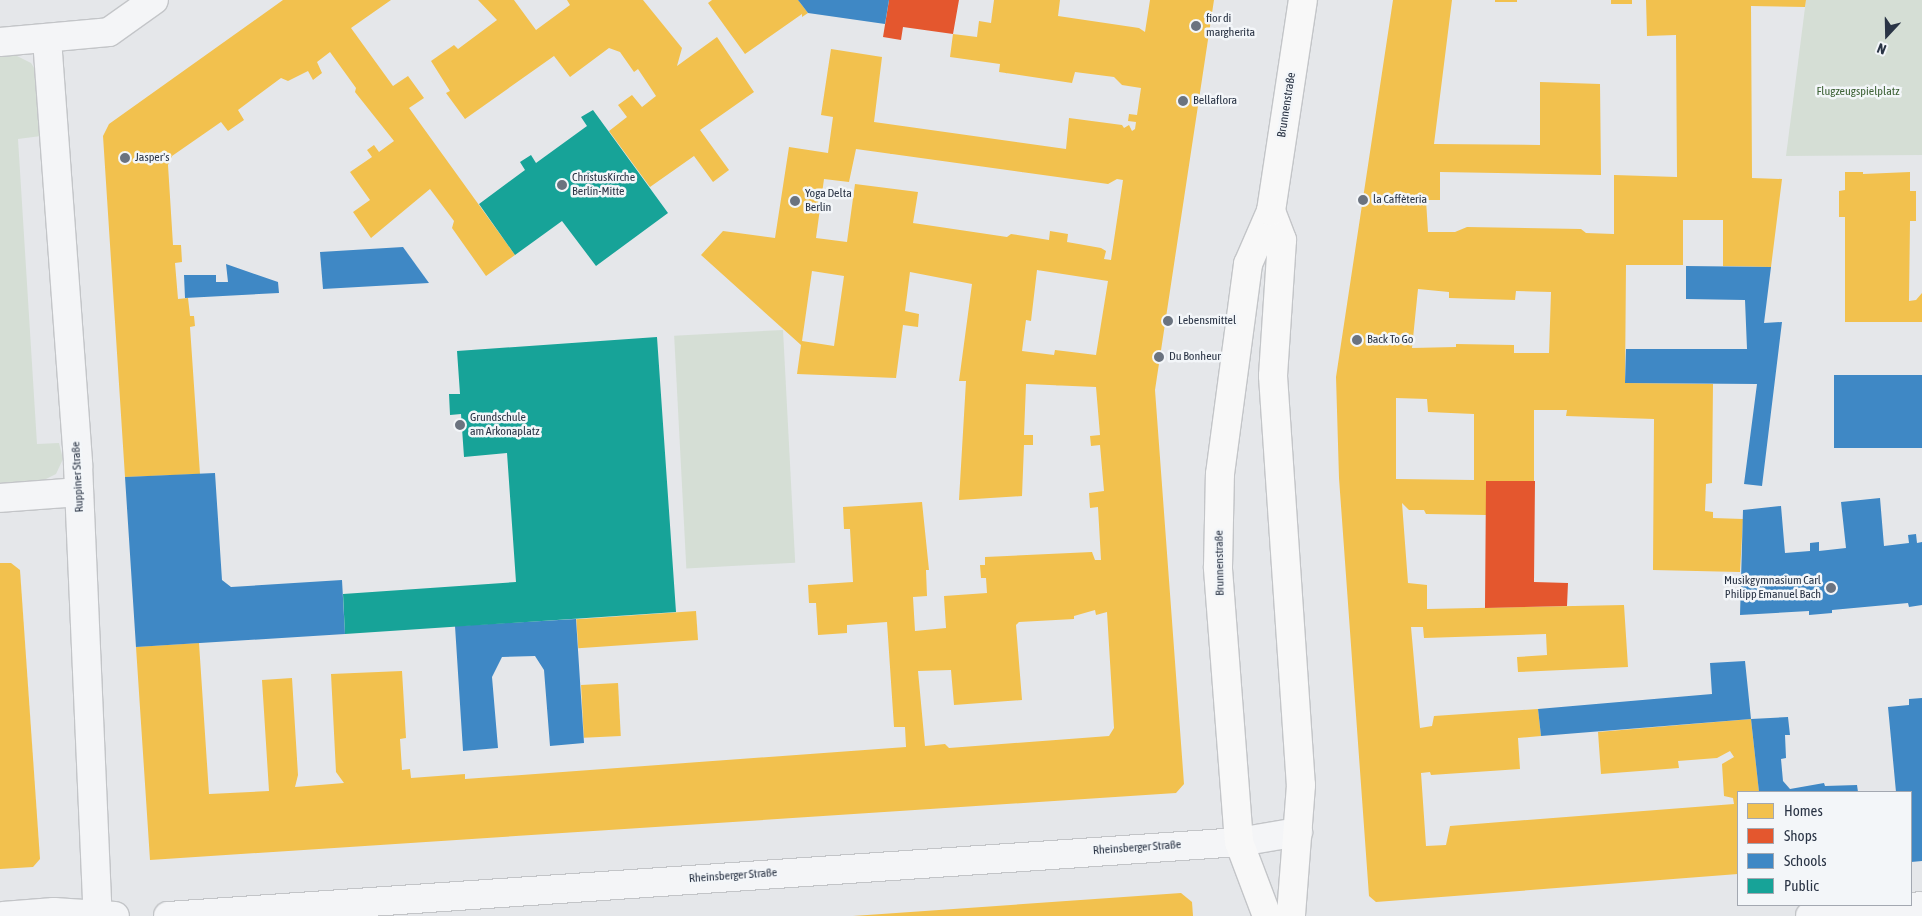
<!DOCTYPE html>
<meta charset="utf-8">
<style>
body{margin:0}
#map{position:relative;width:1922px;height:916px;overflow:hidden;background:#e5e7ea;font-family:"Asap Condensed",sans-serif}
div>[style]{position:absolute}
.green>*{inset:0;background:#d5ded5;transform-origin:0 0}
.homes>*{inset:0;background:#f2c14e;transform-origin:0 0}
.shops>*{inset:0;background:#e4572e}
.schools>*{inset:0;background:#3f88c5;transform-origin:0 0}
.public>*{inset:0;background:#17a398}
.roads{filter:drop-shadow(1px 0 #c3c5c8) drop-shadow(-1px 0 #c3c5c8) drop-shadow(0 1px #c3c5c8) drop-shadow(0 -1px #c3c5c8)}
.street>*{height:28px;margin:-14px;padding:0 14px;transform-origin:14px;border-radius:14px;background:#f4f5f7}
.secondary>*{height:28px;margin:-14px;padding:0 14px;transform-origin:14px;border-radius:14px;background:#f8f8f8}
.dots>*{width:14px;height:14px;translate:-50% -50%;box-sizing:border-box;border:2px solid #f3f6f9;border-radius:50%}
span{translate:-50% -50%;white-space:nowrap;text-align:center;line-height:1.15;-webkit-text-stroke:5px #f3f6f9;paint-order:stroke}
.poi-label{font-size:12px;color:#2a3445}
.left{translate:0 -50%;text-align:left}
.right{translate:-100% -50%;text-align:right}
.park-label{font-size:12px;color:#3e6236}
.street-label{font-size:12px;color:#2a3445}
.legend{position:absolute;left:1737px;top:791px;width:175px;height:115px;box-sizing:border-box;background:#f3f6f9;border:1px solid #a3a8b1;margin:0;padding:6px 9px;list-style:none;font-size:15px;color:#2a3445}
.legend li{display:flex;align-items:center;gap:10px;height:25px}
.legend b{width:25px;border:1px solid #a3a8b1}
.north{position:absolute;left:1862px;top:10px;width:50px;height:50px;-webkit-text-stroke:4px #f3f6f9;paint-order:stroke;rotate:201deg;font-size:14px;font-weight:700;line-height:20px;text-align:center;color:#2a3445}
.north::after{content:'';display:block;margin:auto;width:18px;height:22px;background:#2a3445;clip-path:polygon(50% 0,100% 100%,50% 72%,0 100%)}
</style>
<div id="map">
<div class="green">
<div style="clip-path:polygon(1806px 0,1922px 0,1922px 155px,1786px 156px)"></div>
<div style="clip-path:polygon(15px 55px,31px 63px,36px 71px,41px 136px,18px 139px,37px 444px,59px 443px,63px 459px,56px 474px,40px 482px,0 484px,0 56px)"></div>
<div style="left:783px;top:330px;width:233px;height:109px;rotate:87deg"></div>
</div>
<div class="homes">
<div style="clip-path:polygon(283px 0,391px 0,351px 28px,393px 86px,408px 76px,424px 98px,409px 108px,515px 255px,486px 276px,452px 228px,454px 221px,430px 189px,371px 238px,353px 212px,370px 200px,350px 172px,372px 157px,367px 150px,374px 145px,379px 152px,394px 141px,355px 92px,356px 88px,330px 52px,317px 62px,322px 73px,313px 80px,308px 71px,288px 81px,281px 78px,238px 110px,244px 120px,228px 131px,221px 122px,172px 156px,168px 165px,173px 245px,181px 245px,182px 262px,175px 263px,178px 299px,188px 298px,190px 316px,194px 316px,195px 326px,190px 327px,200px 474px,125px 477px,103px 136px,109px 124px)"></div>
<div style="clip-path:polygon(478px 0,514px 0,536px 30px,570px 5px,567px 0,643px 0,682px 48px,677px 66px,717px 37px,754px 92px,700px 130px,729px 170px,713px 182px,694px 156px,650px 187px,609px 131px,627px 117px,618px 105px,632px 95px,642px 107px,656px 96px,638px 69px,634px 72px,620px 52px,609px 48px,570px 77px,554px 56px,465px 119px,446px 93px,450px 91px,431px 61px,454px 45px,458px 49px,497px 20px)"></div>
<div style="clip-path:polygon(712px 0,798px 0,808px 13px,802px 17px,802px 14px,745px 54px,708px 3px)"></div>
<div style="clip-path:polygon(evenodd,994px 0,1060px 0,1058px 16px,1139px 28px,1145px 32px,1150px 0,1214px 0,1155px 390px,1184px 784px,1176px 793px,150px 860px,136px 647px,199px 643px,209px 794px,269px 791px,262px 680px,292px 678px,298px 775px,295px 787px,344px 783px,336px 772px,331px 674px,402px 671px,406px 738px,400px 739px,402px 770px,410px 769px,411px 778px,465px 774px,465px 779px,906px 747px,905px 727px,894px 727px,887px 622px,847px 625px,847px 633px,818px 635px,816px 603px,809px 603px,808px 585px,853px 582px,850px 529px,844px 529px,843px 507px,922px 502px,929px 570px,926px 570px,927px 596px,913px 597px,915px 631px,946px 628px,944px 596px,987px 593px,986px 578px,981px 578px,980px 565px,985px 565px,985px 557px,1092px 552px,1095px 560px,1101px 560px,1098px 507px,1090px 508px,1089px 493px,1104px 491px,1100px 445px,1091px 446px,1090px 436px,1100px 435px,1096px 387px,1026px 384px,1024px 435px,1033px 435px,1033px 445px,1024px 445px,1022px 496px,959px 500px,966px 381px,959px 381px,972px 284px,910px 272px,905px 311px,919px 314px,918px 327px,903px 325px,896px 378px,797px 374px,801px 345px,701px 255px,723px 231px,775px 238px,789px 147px,828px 153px,833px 117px,821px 115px,831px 49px,882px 57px,874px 122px,1066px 149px,1069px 118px,1122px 125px,1124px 128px,1129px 125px,1132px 131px,1135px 129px,1136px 122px,1128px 121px,1129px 114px,1137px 115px,1141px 88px,1122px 85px,1114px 77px,1075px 72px,1072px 83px,999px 72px,1000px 64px,950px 57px,953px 34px,977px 37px,979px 21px,991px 23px,994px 0,856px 149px,1108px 184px,1117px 179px,1123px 180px,1111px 260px,1104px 259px,1106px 251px,1101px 248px,1067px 242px,1068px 234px,1050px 231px,1049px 240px,1011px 234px,1007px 237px,913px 223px,918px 192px,855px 184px,847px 242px,816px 238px,824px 179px,849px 182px,856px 149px,994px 0,1037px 270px,1108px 281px,1096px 355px,1055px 350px,1054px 355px,1022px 351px,1026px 320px,1031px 321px,1037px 270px,994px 0,812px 271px,844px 276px,834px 346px,802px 341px,812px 271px,994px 0,1095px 610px,1096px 615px,1107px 612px,1114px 728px,1109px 736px,949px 748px,945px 744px,925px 746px,918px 671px,951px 670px,954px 705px,1022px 700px,1016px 625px,1019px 622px,1074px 619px,1074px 616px,1095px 610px)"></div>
<div style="clip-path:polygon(evenodd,1393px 0,1452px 0,1434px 144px,1540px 145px,1540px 82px,1600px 84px,1601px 175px,1440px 172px,1440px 200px,1426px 200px,1428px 232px,1455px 232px,1467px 227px,1581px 229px,1586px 233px,1614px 234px,1614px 175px,1677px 177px,1676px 35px,1647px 36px,1646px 0,1806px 0,1805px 7px,1751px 6px,1752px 178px,1782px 179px,1771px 267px,1723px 266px,1723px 220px,1683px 220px,1683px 265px,1626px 265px,1625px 383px,1713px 384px,1712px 483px,1706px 484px,1705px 511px,1713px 512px,1713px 518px,1743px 519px,1740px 572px,1653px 570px,1654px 419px,1566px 416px,1567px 410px,1534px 410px,1534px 481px,1486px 481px,1486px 515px,1426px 514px,1424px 510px,1409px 510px,1402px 503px,1408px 583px,1427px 585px,1427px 609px,1624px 605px,1628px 667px,1518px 672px,1517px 657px,1547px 655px,1546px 634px,1424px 638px,1423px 627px,1411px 627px,1420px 728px,1432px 726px,1434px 716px,1538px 709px,1541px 736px,1518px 738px,1520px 769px,1431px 775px,1430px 772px,1421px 773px,1426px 846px,1446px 845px,1450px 826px,1734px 804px,1733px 798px,1724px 796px,1722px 764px,1734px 757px,1730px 751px,1717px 758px,1678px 761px,1679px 768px,1601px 774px,1598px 732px,1751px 719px,1759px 792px,1738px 792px,1738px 874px,1376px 902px,1369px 896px,1339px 478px,1336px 377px,1393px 0,1418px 289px,1449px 292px,1449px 298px,1515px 300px,1516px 291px,1551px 292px,1549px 353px,1514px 353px,1514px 345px,1456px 344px,1456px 347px,1412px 348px,1418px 289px,1393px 0,1396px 398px,1427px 399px,1428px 412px,1474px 414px,1474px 480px,1396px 479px,1396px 398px)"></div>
<div style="left:1495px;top:0;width:22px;height:2px"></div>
<div style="left:1611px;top:0;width:21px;height:4px"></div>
<div style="clip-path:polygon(1845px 172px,1863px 172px,1863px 174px,1910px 172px,1910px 191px,1916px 191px,1916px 221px,1910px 221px,1909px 301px,1916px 300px,1922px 293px,1922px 322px,1845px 322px,1845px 217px,1839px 217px,1839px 191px,1845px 190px)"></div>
<div style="clip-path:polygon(0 563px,11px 563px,20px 570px,40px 859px,33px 867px,0 869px)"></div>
<div style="left:696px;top:611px;width:29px;height:120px;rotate:86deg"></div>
<div style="left:618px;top:683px;width:53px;height:37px;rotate:87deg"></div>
<div style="clip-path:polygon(1181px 893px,1192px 902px,1193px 916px,853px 916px)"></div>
</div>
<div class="shops">
<div style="clip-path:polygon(889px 0,959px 0,953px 34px,903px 27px,901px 40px,883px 37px)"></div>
<div style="clip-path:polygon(1486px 481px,1535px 481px,1534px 582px,1568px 583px,1567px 606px,1485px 608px)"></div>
</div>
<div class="schools">
<div style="clip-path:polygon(798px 0,889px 0,885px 24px,808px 13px)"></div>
<div style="clip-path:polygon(403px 247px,429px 283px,323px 289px,320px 252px)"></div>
<div style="clip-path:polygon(226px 264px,278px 282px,279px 293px,185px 298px,184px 275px,216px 275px,216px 282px,228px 282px)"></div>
<div style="clip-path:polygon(1686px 266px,1771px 267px,1764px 323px,1782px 322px,1762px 486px,1744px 484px,1757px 384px,1625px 383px,1626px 349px,1747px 349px,1745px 300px,1686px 299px)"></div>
<div style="left:1922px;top:375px;width:73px;height:88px;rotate:90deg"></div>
<div style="clip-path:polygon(215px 473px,222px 580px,231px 587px,342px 580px,345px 634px,136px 647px,125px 477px)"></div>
<div style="clip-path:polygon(1880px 498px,1884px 546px,1909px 543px,1908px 535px,1916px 534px,1917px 543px,1922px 542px,1922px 605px,1909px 607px,1908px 603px,1832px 610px,1832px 613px,1809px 615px,1809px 611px,1740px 615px,1743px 510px,1781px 506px,1785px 553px,1810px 551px,1810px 543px,1819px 542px,1819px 551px,1846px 548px,1841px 502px)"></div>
<div style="clip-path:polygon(576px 619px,584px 743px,550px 746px,544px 670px,535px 656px,502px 657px,492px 677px,498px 748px,463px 751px,455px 626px)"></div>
<div style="clip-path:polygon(1745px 661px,1751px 719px,1541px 736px,1538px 709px,1712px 694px,1710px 663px)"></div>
<div style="clip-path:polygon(1922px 698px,1922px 861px,1911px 862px,1911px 792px,1896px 792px,1888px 707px,1909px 705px,1909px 699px)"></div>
<div style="clip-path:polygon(1788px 717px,1790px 735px,1785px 735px,1786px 758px,1781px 759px,1783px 781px,1790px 789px,1824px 783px,1825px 786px,1857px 785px,1858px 792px,1759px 792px,1751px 719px)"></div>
</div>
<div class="public">
<div style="clip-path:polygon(593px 110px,668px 213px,596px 266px,562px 221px,515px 255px,479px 204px,525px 170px,520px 162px,531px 155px,536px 163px,587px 126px,581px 117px)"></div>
<div style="clip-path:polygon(657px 337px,676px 612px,345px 634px,343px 594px,516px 582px,507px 453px,464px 457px,461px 414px,450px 415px,449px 394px,460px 394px,457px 351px)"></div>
</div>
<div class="roads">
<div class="street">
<div style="left:47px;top:39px;width:427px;rotate:85.8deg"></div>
<div style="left:78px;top:465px;width:451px;rotate:87.5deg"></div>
<div style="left:0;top:42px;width:109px;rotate:-5.2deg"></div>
<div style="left:109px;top:32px;width:55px;rotate:-35.4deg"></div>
<div style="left:0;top:498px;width:79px;rotate:-4.3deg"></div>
<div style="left:3px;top:916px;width:51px;rotate:-4.5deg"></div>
<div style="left:54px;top:912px;width:61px;rotate:3.8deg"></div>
<div style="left:168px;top:916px;width:1074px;rotate:-3.95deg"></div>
<div style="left:1239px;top:842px;width:60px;rotate:-9.6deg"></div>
<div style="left:1810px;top:916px;width:112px;rotate:-5.1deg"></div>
</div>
<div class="secondary">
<div style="left:1271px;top:211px;width:31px;rotate:69deg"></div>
<div style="left:1282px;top:240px;width:136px;rotate:93.8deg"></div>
<div style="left:1273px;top:376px;width:410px;rotate:86.1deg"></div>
<div style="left:1301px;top:785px;width:131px;rotate:94.4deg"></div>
<div style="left:1267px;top:916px;width:79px;rotate:-110.7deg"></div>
<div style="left:1239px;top:842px;width:276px;rotate:-94.4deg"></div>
<div style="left:1218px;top:567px;width:93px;rotate:-88.8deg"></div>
<div style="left:1220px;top:474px;width:212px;rotate:-82.4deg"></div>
<div style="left:1248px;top:264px;width:58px;rotate:-66.5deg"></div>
<div style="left:1271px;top:211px;width:213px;rotate:-81.4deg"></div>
</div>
</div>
<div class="dots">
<div style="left:1196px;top:26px;background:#6b737f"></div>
<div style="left:1183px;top:101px;background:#6b737f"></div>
<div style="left:125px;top:158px;background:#6b737f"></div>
<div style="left:562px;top:185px;background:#6b737f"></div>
<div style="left:1363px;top:200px;background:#6b737f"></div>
<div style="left:795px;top:201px;background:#6b737f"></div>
<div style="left:1168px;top:321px;background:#6b737f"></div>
<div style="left:1357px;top:340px;background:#6b737f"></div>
<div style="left:1159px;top:357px;background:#6b737f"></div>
<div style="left:460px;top:425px;background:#6b737f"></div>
<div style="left:1831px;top:588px;background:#6b737f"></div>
</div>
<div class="poi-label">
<span class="left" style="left:1206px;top:26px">fior di<br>margherita</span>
<span class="left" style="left:1193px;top:101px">Bellaflora</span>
<span class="left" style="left:135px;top:158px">Jasper's</span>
<span class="left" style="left:572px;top:185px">ChristusKirche<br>Berlin-Mitte</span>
<span class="left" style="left:805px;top:201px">Yoga Delta<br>Berlin</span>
<span class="left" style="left:1373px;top:200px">la Caffèteria</span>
<span class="left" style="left:1178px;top:321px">Lebensmittel</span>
<span class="left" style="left:1367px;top:340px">Back To Go</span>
<span class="left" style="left:1169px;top:357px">Du Bonheur</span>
<span class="left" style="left:470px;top:425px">Grundschule<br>am Arkonaplatz</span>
<span class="right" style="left:1821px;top:588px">Musikgymnasium Carl<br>Philipp Emanuel Bach</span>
</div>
<div class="park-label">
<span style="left:1858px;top:92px">Flugzeugspielplatz</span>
</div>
<div class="street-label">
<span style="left:1287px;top:105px;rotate:-81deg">Brunnenstraße</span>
<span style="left:78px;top:477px;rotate:-93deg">Ruppiner Straße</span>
<span style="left:1220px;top:563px;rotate:-91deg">Brunnenstraße</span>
<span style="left:1137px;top:848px;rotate:-4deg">Rheinsberger Straße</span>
<span style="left:733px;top:876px;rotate:-4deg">Rheinsberger Straße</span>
</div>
<ul class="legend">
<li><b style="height:14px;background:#f2c14e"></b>Homes</li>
<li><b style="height:14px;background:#e4572e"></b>Shops</li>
<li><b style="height:14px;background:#3f88c5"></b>Schools</li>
<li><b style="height:14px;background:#17a398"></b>Public</li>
</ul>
<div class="north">N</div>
</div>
